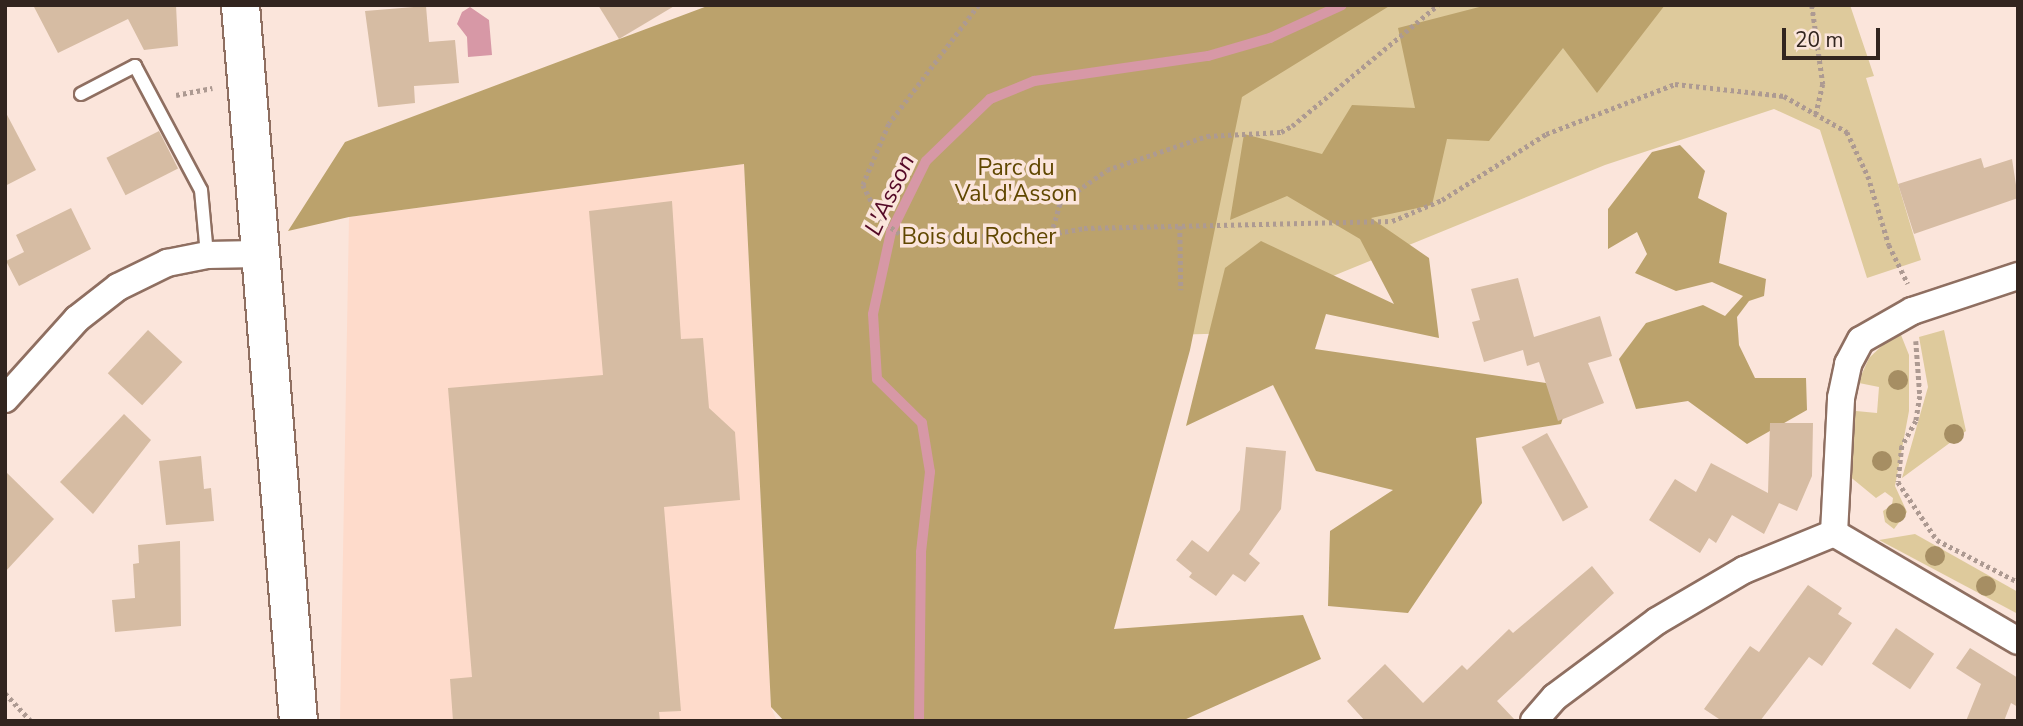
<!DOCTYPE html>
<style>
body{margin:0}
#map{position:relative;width:2023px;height:726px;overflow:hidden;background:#fbe5db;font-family:"Nunito Sans",sans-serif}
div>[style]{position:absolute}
.built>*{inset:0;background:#fedbcb}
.green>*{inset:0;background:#deca9c}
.forest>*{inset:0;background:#bba26c}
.water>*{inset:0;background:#d798a6}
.stream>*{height:10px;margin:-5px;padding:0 5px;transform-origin:5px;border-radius:5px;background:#d798a6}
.building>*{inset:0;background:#d6bca3;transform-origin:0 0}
.path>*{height:4.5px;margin-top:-2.25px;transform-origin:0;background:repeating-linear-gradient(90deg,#ad9a92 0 3.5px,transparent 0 7px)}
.roads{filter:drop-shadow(2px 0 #8f6f61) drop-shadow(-2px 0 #8f6f61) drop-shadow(0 2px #8f6f61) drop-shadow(0 -2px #8f6f61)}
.service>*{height:12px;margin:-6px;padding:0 6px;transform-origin:6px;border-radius:6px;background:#fff}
.minor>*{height:26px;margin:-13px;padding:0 13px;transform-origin:13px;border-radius:13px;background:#fff}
.secondary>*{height:37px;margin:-18.5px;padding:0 18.5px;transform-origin:18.5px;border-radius:18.5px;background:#fff}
.trees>*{width:20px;height:20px;margin:-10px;border-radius:50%;background:#a68e63}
span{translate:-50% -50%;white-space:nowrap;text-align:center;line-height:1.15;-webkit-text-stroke:7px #fbe5db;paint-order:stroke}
.park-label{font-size:23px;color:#604700}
.water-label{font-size:24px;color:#540926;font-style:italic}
.frame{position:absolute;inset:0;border:7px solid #32251f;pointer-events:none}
.scale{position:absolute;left:1782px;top:28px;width:98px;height:32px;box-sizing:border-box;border:4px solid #32251f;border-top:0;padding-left:9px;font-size:21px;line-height:24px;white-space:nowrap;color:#32251f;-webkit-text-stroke:5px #fbe5db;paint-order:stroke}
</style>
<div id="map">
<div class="built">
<div style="clip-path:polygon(744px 164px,771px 707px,777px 721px,340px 721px,349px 217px)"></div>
</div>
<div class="green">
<div style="clip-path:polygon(927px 5px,1850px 5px,1874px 76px,1866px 78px,1921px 260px,1867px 278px,1820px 130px,1774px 109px,1605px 165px,1284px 296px,1286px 332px,1127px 336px)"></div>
<div style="clip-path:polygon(1944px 330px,1966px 431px,1902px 478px,1928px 387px,1919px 337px)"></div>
<div style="clip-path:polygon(1901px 335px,1909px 355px,1909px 411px,1895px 486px,1907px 512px,1894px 529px,1885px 522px,1883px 511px,1892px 505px,1893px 498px,1885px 492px,1876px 498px,1848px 475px,1851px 418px,1856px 411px,1877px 413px,1879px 387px,1859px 383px,1860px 378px,1869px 358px,1889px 339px)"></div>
<div style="clip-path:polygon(1915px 534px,2018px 592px,2018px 614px,1879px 540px)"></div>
</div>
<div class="forest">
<div style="clip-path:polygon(710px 5px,1391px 5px,1242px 97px,1190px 350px,1114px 629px,1303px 615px,1321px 659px,1184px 720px,784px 721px,771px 707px,744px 164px,349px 217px,288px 231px,345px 142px)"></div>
<div style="clip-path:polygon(1487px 5px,1665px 5px,1597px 93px,1563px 48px,1489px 141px,1447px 139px,1432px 205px,1371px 218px,1429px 258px,1439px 338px,1326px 314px,1315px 349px,1573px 387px,1561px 424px,1476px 438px,1482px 503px,1408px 613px,1328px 606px,1330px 531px,1393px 490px,1316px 471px,1273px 385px,1186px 426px,1225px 268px,1261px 241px,1394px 304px,1360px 239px,1287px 196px,1230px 220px,1244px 134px,1322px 154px,1352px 105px,1415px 108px,1398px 28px)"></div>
<div style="clip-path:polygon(1680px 145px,1705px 171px,1698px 198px,1727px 213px,1719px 263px,1766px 279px,1764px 296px,1749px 301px,1737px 317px,1739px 345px,1755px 378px,1806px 378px,1807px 410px,1747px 444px,1688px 401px,1636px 409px,1619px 359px,1646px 323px,1703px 305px,1725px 316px,1743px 296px,1712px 282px,1676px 291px,1635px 273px,1647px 254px,1637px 232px,1608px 249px,1608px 209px,1652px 152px)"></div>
</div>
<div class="water">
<div style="clip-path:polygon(470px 7px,489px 20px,492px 55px,468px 57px,467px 37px,457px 24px,462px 12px)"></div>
</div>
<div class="stream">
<div style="left:919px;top:721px;width:169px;rotate:-89.3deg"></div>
<div style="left:921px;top:552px;width:81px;rotate:-83.6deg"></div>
<div style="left:930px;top:472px;width:50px;rotate:-99.3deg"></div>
<div style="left:922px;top:423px;width:63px;rotate:-135.6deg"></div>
<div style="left:877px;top:379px;width:65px;rotate:-93.5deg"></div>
<div style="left:873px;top:314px;width:84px;rotate:-77.6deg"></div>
<div style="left:891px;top:232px;width:79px;rotate:-63.8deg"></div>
<div style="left:926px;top:161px;width:89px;rotate:-44.1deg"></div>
<div style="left:990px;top:99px;width:48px;rotate:-22.2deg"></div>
<div style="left:1034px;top:81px;width:176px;rotate:-8.2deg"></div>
<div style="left:1208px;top:56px;width:65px;rotate:-16.2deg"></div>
<div style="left:1270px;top:38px;width:79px;rotate:-24.6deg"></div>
</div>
<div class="building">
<div style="clip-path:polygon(33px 5px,176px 5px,178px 46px,144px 50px,128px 19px,58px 53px)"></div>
<div style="clip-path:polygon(598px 5px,676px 5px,619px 39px)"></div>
<div style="clip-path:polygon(426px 6px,429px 42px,455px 40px,459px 83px,414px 86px,415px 103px,378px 107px,365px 11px)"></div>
<div style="clip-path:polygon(5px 111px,36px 170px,5px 186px)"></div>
<div style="left:159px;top:131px;width:42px;height:59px;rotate:63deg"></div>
<div style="clip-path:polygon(1981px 158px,1984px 168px,2012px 159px,2018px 198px,1914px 234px,1898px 184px)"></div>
<div style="clip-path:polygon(672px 201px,681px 339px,703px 338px,709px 408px,735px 432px,740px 500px,664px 507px,681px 711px,659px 712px,660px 721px,453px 721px,450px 679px,472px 677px,448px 388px,603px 375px,589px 211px)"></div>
<div style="clip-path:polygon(71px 208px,91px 249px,19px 286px,6px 261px,24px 252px,16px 235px)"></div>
<div style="clip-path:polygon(1518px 278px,1534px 337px,1600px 316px,1612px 356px,1588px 363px,1604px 403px,1558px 421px,1539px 362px,1527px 366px,1523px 350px,1484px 362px,1472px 322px,1480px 320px,1471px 289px)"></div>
<div style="left:148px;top:330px;width:47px;height:59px;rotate:43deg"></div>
<div style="clip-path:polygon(124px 414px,151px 440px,93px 514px,60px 482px)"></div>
<div style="clip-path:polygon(1770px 423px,1813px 423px,1812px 476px,1797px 511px,1779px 503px,1764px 534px,1732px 515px,1716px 543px,1709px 538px,1700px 553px,1649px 520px,1675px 479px,1696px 492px,1711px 463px,1768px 493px)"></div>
<div style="left:1547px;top:433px;width:85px;height:29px;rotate:61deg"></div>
<div style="clip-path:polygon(1246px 447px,1286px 451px,1281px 509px,1249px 554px,1260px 563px,1245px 582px,1233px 574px,1216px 596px,1189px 577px,1192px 573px,1176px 560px,1192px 540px,1208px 552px,1240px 510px)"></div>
<div style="clip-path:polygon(201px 456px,204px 489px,211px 488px,214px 521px,166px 525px,159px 461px)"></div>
<div style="clip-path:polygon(5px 471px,54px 519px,5px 572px)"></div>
<div style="clip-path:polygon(180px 541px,181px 626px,115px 632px,112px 600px,135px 598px,133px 564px,139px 563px,138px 545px)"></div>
<div style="clip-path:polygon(1592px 566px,1614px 593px,1497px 701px,1515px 720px,1365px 721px,1347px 701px,1385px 664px,1423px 703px,1462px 665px,1467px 670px,1509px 629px,1513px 633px)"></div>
<div style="clip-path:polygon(1808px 585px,1842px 608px,1838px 614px,1852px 623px,1822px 666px,1809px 657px,1760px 721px,1722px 721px,1704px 709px,1750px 646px,1759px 652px)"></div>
<div style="left:1896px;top:628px;width:46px;height:43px;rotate:34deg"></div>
<div style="clip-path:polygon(1970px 648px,2018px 678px,2018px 707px,2011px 703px,2004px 721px,1966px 721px,1981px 684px,1956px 668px)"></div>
</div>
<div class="path">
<div style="left:979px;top:5px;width:149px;rotate:127.1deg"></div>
<div style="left:889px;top:124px;width:66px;rotate:113.1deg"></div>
<div style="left:863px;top:185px;width:38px;rotate:63deg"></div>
<div style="left:880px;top:219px;width:31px;rotate:37deg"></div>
<div style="left:905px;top:238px;width:146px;rotate:-1.6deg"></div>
<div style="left:1051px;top:234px;width:34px;rotate:-10deg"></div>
<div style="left:1084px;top:228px;width:308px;rotate:-1.3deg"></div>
<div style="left:1392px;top:221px;width:54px;rotate:-22.8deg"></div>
<div style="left:1442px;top:200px;width:123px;rotate:-32.4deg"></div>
<div style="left:1546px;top:134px;width:138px;rotate:-21.2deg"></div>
<div style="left:1675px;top:84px;width:110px;rotate:6.3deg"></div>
<div style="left:1784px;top:96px;width:73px;rotate:29.7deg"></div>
<div style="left:1847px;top:132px;width:49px;rotate:64.5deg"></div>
<div style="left:1868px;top:176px;width:72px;rotate:73.1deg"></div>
<div style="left:1889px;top:245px;width:43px;rotate:64deg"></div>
<div style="left:1812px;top:5px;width:80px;rotate:82.1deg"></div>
<div style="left:1823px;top:84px;width:31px;rotate:103deg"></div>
<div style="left:176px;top:95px;width:37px;rotate:-11deg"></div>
<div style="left:1180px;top:226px;width:64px;rotate:89.1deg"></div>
<div style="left:1051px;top:234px;width:32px;rotate:-74deg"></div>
<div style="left:1060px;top:203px;width:57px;rotate:-35.1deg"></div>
<div style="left:1107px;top:170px;width:106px;rotate:-18.8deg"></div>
<div style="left:1207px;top:136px;width:74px;rotate:-3.1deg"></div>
<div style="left:1281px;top:132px;width:13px;rotate:-29deg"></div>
<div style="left:1292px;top:126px;width:190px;rotate:-39.7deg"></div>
<div style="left:1916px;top:341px;width:55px;rotate:85.8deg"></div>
<div style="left:1920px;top:396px;width:25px;rotate:99deg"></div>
<div style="left:1916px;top:421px;width:29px;rotate:119deg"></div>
<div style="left:1902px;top:446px;width:36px;rotate:96deg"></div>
<div style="left:1898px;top:482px;width:70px;rotate:56.1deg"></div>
<div style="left:1937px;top:540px;width:91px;rotate:27.4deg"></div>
<div style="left:5px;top:693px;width:38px;rotate:47deg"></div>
</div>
<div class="roads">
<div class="service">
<div style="left:81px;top:94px;width:61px;rotate:-27.4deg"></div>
<div style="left:135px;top:66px;width:140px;rotate:62deg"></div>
<div style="left:201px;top:190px;width:65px;rotate:84.7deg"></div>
</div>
<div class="minor">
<div style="left:5px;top:399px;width:108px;rotate:-48deg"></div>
<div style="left:77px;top:319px;width:52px;rotate:-38deg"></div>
<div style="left:118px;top:287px;width:55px;rotate:-26.1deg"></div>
<div style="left:167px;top:263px;width:41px;rotate:-11.3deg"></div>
<div style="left:207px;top:255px;width:50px;rotate:-1.1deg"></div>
<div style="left:1834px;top:533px;width:135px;rotate:-87deg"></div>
<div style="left:1841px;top:398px;width:35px;rotate:-78deg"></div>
<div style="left:1848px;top:364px;width:27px;rotate:-62deg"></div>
<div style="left:1861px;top:340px;width:59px;rotate:-29.6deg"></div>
<div style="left:1912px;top:311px;width:112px;rotate:-18.3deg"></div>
<div style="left:1834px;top:533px;width:213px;rotate:30.4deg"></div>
<div style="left:1534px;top:721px;width:32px;rotate:-49deg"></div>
<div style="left:1555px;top:697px;width:127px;rotate:-36.7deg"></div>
<div style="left:1657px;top:621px;width:101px;rotate:-30.4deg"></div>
<div style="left:1744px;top:570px;width:97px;rotate:-22.3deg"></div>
</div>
<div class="secondary">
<div style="left:240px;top:5px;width:718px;rotate:85.37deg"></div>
</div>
</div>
<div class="trees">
<div style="left:1898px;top:380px"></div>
<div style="left:1954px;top:434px"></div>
<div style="left:1882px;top:461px"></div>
<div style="left:1896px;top:513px"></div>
<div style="left:1935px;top:556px"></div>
<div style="left:1986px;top:586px"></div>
</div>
<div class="park-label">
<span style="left:1016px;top:181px">Parc du<br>Val d'Asson</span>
<span style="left:979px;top:237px">Bois du Rocher</span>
</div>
<div class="water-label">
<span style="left:890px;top:195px;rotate:-65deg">L'Asson</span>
</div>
<div class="frame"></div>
<div class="scale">20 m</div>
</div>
